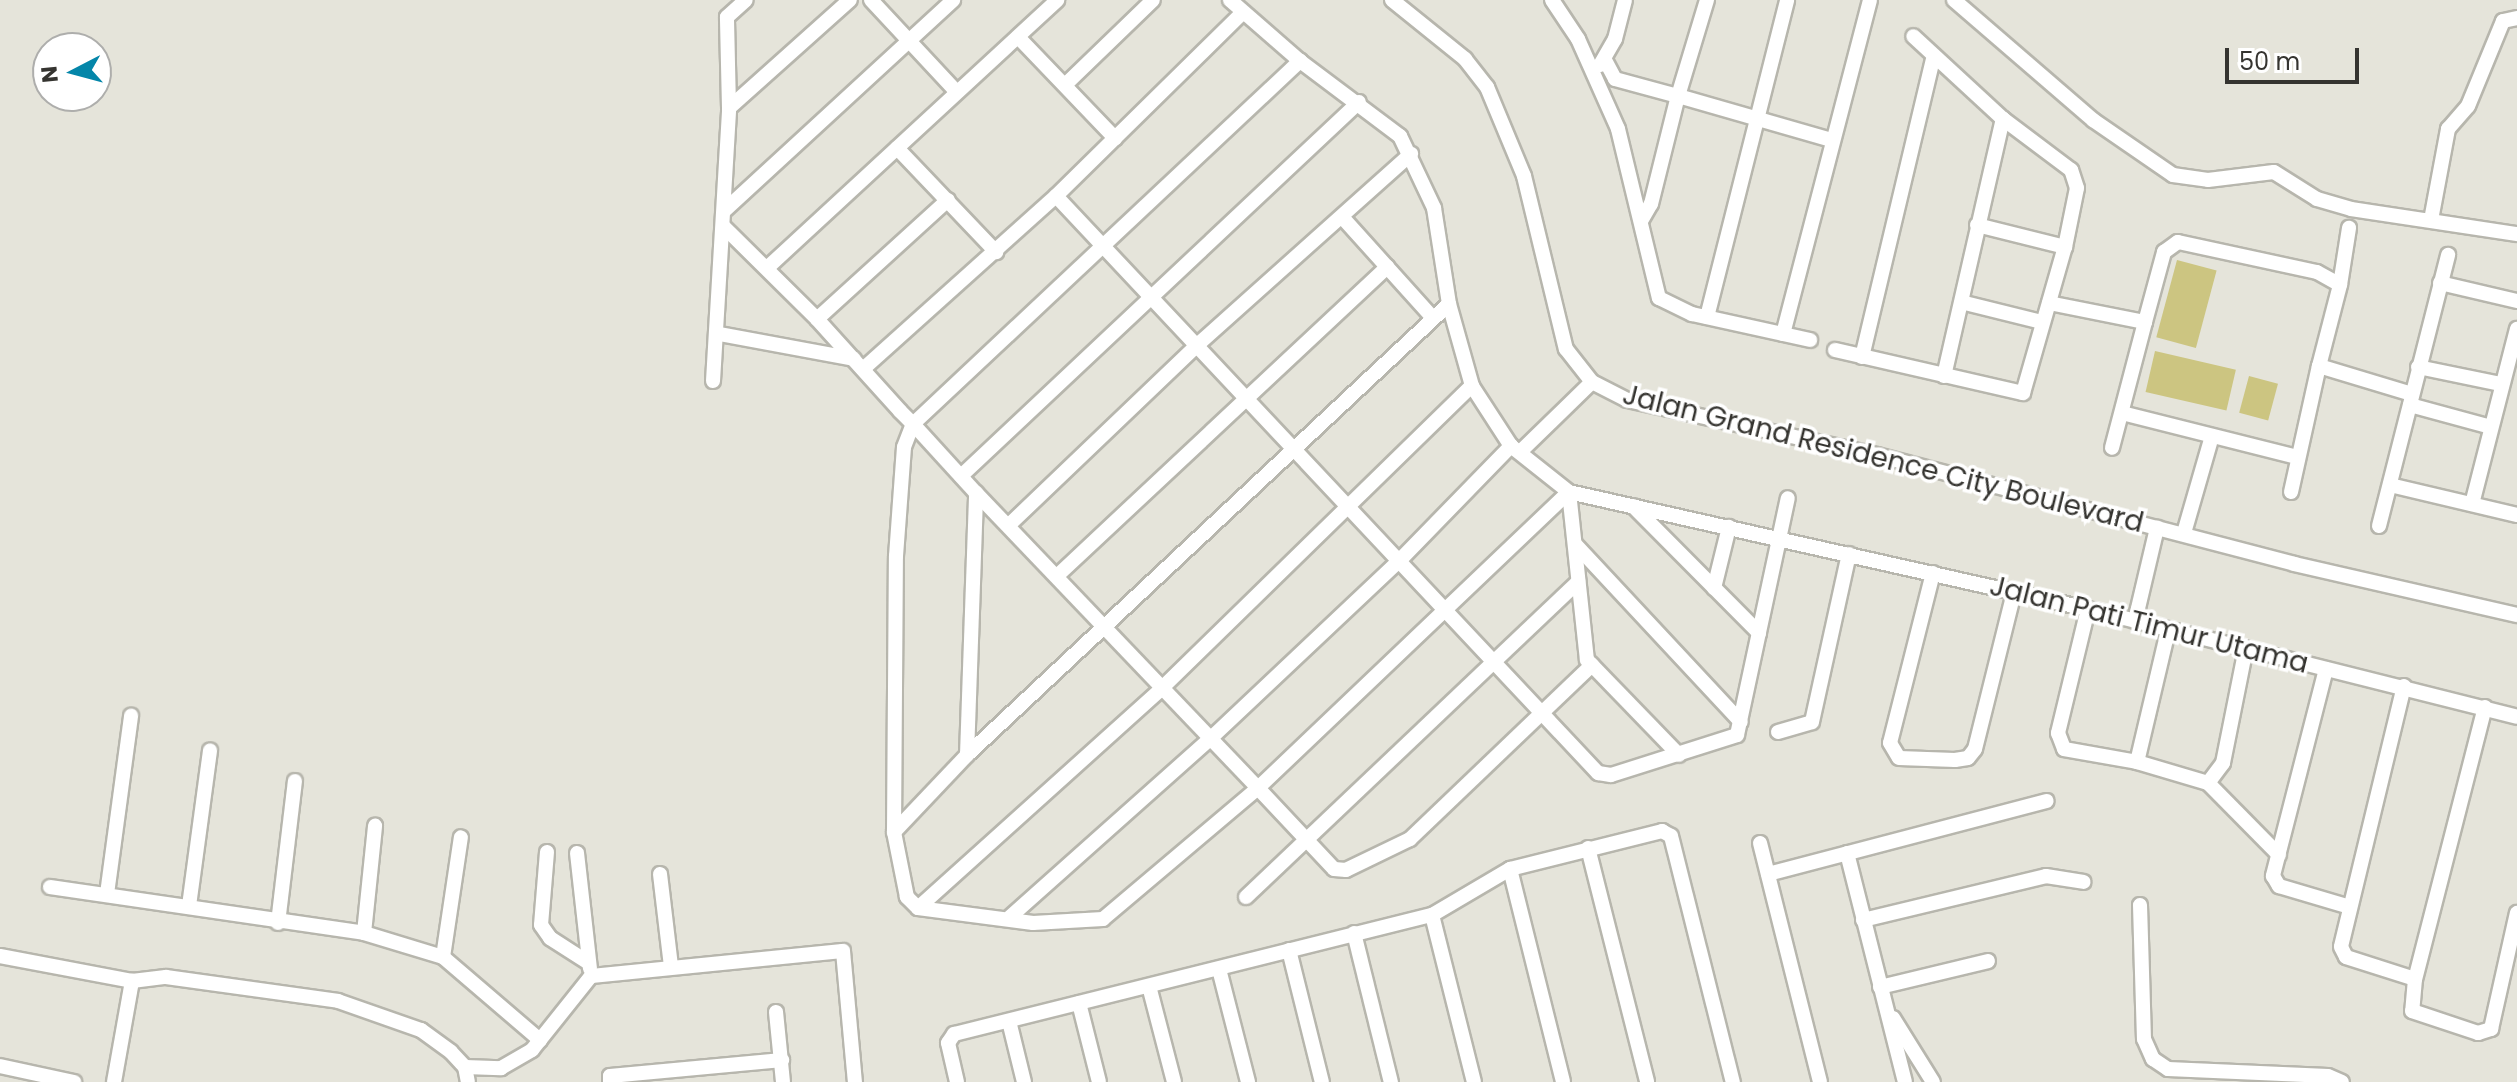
<!DOCTYPE html>
<style>
body{margin:0}
#map{position:relative;width:2517px;height:1082px;overflow:hidden;background:#e5e4da;font-family:Poppins,sans-serif}
div>[style]{position:absolute}
.green>*{inset:0;background:#ccc581;transform-origin:0 0}
.roads{filter:drop-shadow(2px 0 #b7b6ad) drop-shadow(-2px 0 #b7b6ad) drop-shadow(0 2px #b7b6ad) drop-shadow(0 -2px #b7b6ad)}
.street>*{height:14px;margin:-7px;padding:0 7px;transform-origin:7px;border-radius:7px;background:#fff}
span{translate:-50% -50%;white-space:nowrap;text-align:center;line-height:1.15;-webkit-text-stroke:7px #fff;paint-order:stroke}
.street-label{font-size:28px;color:#353430}
.north{position:absolute;left:32px;top:32px;width:80px;height:80px;box-sizing:border-box;background:#fff;border:2px solid #aeaeac;border-radius:50%;rotate:264deg;font-size:22px;font-weight:700;line-height:32px;text-align:center;color:#353430}
.north::after{content:'';display:block;margin:auto;width:28px;height:36px;background:#0486a9;clip-path:polygon(50% 0,100% 100%,50% 72%,0 100%)}
.scale{position:absolute;left:2225px;top:48px;width:134px;height:36px;box-sizing:border-box;border:4px solid #353430;border-top:0;padding-left:10px;font-size:24px;line-height:28px;white-space:nowrap;color:#353430;-webkit-text-stroke:6px #fff;paint-order:stroke}
</style>
<div id="map">
<div class="green">
<div style="left:2177px;top:260px;width:41px;height:80px;rotate:15deg"></div>
<div style="left:2155px;top:351px;width:83px;height:42px;rotate:13deg"></div>
<div style="left:2249px;top:376px;width:30px;height:38px;rotate:15deg"></div>
</div>
<div class="roads">
<div class="street">
<div style="left:871px;top:0;width:125px;rotate:47deg"></div>
<div style="left:1230px;top:0;width:93px;rotate:41.1deg"></div>
<div style="left:1300px;top:61px;width:125px;rotate:36.9deg"></div>
<div style="left:1400px;top:136px;width:80px;rotate:64.7deg"></div>
<div style="left:1434px;top:208px;width:97px;rotate:81.1deg"></div>
<div style="left:1449px;top:304px;width:85px;rotate:74.3deg"></div>
<div style="left:1472px;top:386px;width:72px;rotate:57deg"></div>
<div style="left:1511px;top:446px;width:74px;rotate:38.4deg"></div>
<div style="left:1569px;top:492px;width:169px;rotate:83.9deg"></div>
<div style="left:1587px;top:660px;width:132px;rotate:45.9deg"></div>
<div style="left:1392px;top:0;width:94px;rotate:38.9deg"></div>
<div style="left:1465px;top:59px;width:36px;rotate:52deg"></div>
<div style="left:1487px;top:87px;width:96px;rotate:67.4deg"></div>
<div style="left:1524px;top:176px;width:178px;rotate:76.4deg"></div>
<div style="left:1566px;top:349px;width:42px;rotate:51.8deg"></div>
<div style="left:1592px;top:382px;width:39px;rotate:27deg"></div>
<div style="left:1627px;top:400px;width:256px;rotate:12.4deg"></div>
<div style="left:1877px;top:455px;width:431px;rotate:14.6deg"></div>
<div style="left:2294px;top:564px;width:229px;rotate:12.9deg"></div>
<div style="left:1552px;top:0;width:47px;rotate:56.3deg"></div>
<div style="left:1578px;top:39px;width:98px;rotate:66deg"></div>
<div style="left:1618px;top:129px;width:174px;rotate:76.4deg"></div>
<div style="left:1659px;top:298px;width:37px;rotate:26deg"></div>
<div style="left:1692px;top:314px;width:121px;rotate:12.4deg"></div>
<div style="left:1954px;top:0;width:184px;rotate:40.8deg"></div>
<div style="left:2093px;top:120px;width:97px;rotate:34.5deg"></div>
<div style="left:2173px;top:175px;width:35px;rotate:8deg"></div>
<div style="left:2208px;top:180px;width:66px;rotate:-6.9deg"></div>
<div style="left:2274px;top:172px;width:51px;rotate:32.1deg"></div>
<div style="left:2317px;top:199px;width:35px;rotate:16deg"></div>
<div style="left:2351px;top:209px;width:168px;rotate:8.6deg"></div>
<div style="left:1019px;top:38px;width:139px;rotate:46.2deg"></div>
<div style="left:1606px;top:62px;width:19px;rotate:62deg"></div>
<div style="left:1615px;top:79px;width:65px;rotate:15.1deg"></div>
<div style="left:1678px;top:96px;width:100px;rotate:-73.2deg"></div>
<div style="left:1600px;top:65px;width:30px;rotate:-60deg"></div>
<div style="left:1615px;top:39px;width:40px;rotate:-75.6deg"></div>
<div style="left:1065px;top:85px;width:122px;rotate:-44deg"></div>
<div style="left:729px;top:108px;width:162px;rotate:-41.8deg"></div>
<div style="left:897px;top:148px;width:144px;rotate:46.4deg"></div>
<div style="left:1056px;top:196px;width:792px;rotate:46.79deg"></div>
<div style="left:1598px;top:773px;width:13px;rotate:9deg"></div>
<div style="left:1611px;top:775px;width:132px;rotate:-17.6deg"></div>
<div style="left:1737px;top:735px;width:242px;rotate:-77.9deg"></div>
<div style="left:725px;top:210px;width:310px;rotate:-42.6deg"></div>
<div style="left:1343px;top:218px;width:133px;rotate:48deg"></div>
<div style="left:2431px;top:220px;width:93px;rotate:-79.4deg"></div>
<div style="left:2448px;top:129px;width:30px;rotate:-49deg"></div>
<div style="left:2468px;top:106px;width:92px;rotate:-67.6deg"></div>
<div style="left:2503px;top:21px;width:14px;rotate:-12deg"></div>
<div style="left:1641px;top:221px;width:20px;rotate:-60deg"></div>
<div style="left:1651px;top:204px;width:111px;rotate:-76deg"></div>
<div style="left:1678px;top:96px;width:159px;rotate:16deg"></div>
<div style="left:1977px;top:225px;width:91px;rotate:14deg"></div>
<div style="left:723px;top:226px;width:132px;rotate:44.7deg"></div>
<div style="left:817px;top:319px;width:124px;rotate:47.9deg"></div>
<div style="left:900px;top:411px;width:18px;rotate:45deg"></div>
<div style="left:913px;top:424px;width:93px;rotate:47.6deg"></div>
<div style="left:976px;top:493px;width:408px;rotate:46.3deg"></div>
<div style="left:1258px;top:788px;width:203px;rotate:139.8deg"></div>
<div style="left:1103px;top:919px;width:70px;rotate:176.7deg"></div>
<div style="left:1033px;top:923px;width:116px;rotate:-172.6deg"></div>
<div style="left:918px;top:908px;width:16px;rotate:-135deg"></div>
<div style="left:907px;top:897px;width:66px;rotate:-101.3deg"></div>
<div style="left:894px;top:832px;width:276px;rotate:-89.6deg"></div>
<div style="left:896px;top:556px;width:109px;rotate:-85.8deg"></div>
<div style="left:904px;top:447px;width:25px;rotate:-69deg"></div>
<div style="left:913px;top:424px;width:531px;rotate:-43.17deg"></div>
<div style="left:767px;top:268px;width:395px;rotate:-42.7deg"></div>
<div style="left:2440px;top:283px;width:79px;rotate:13.2deg"></div>
<div style="left:2340px;top:285px;width:58px;rotate:-81deg"></div>
<div style="left:1965px;top:303px;width:79px;rotate:13.9deg"></div>
<div style="left:2049px;top:303px;width:98px;rotate:11.2deg"></div>
<div style="left:2145px;top:322px;width:130px;rotate:104.7deg"></div>
<div style="left:1707px;top:317px;width:327px;rotate:-75.8deg"></div>
<div style="left:817px;top:319px;width:177px;rotate:-42.3deg"></div>
<div style="left:2145px;top:322px;width:73px;rotate:-74.8deg"></div>
<div style="left:2164px;top:252px;width:17px;rotate:-36deg"></div>
<div style="left:2178px;top:242px;width:142px;rotate:12.2deg"></div>
<div style="left:2317px;top:272px;width:26px;rotate:29deg"></div>
<div style="left:2340px;top:285px;width:84px;rotate:104.5deg"></div>
<div style="left:719px;top:334px;width:137px;rotate:10.5deg"></div>
<div style="left:1783px;top:334px;width:345px;rotate:-75.4deg"></div>
<div style="left:1835px;top:350px;width:193px;rotate:12.9deg"></div>
<div style="left:2023px;top:393px;width:152px;rotate:-74deg"></div>
<div style="left:2065px;top:247px;width:60px;rotate:-78.5deg"></div>
<div style="left:2077px;top:188px;width:19px;rotate:-108deg"></div>
<div style="left:2071px;top:170px;width:85px;rotate:-143.1deg"></div>
<div style="left:2003px;top:119px;width:122px;rotate:-137.3deg"></div>
<div style="left:1862px;top:357px;width:305px;rotate:-76.6deg"></div>
<div style="left:2418px;top:367px;width:85px;rotate:11.6deg"></div>
<div style="left:863px;top:369px;width:259px;rotate:-41.9deg"></div>
<div style="left:1056px;top:196px;width:261px;rotate:-44.5deg"></div>
<div style="left:1944px;top:376px;width:264px;rotate:-77.1deg"></div>
<div style="left:713px;top:381px;width:273px;rotate:-86.6deg"></div>
<div style="left:729px;top:108px;width:91px;rotate:-91.3deg"></div>
<div style="left:727px;top:17px;width:25px;rotate:-42deg"></div>
<div style="left:2410px;top:405px;width:84px;rotate:15.2deg"></div>
<div style="left:2122px;top:413px;width:180px;rotate:14.1deg"></div>
<div style="left:1520px;top:452px;width:100px;rotate:-44.2deg"></div>
<div style="left:961px;top:476px;width:546px;rotate:-43.22deg"></div>
<div style="left:2390px;top:485px;width:130px;rotate:13.3deg"></div>
<div style="left:2291px;top:492px;width:129px;rotate:-77.5deg"></div>
<div style="left:2319px;top:366px;width:97px;rotate:16.8deg"></div>
<div style="left:2472px;top:504px;width:181px;rotate:-75.6deg"></div>
<div style="left:1633px;top:506px;width:179px;rotate:45.2deg"></div>
<div style="left:1010px;top:524px;width:256px;rotate:-43.7deg"></div>
<div style="left:1195px;top:347px;width:290px;rotate:-41.8deg"></div>
<div style="left:2379px;top:526px;width:280px;rotate:-75.7deg"></div>
<div style="left:2184px;top:533px;width:101px;rotate:-73.9deg"></div>
<div style="left:1575px;top:544px;width:243px;rotate:47deg"></div>
<div style="left:1933px;top:573px;width:175px;rotate:104.2deg"></div>
<div style="left:1890px;top:743px;width:17px;rotate:59deg"></div>
<div style="left:1899px;top:758px;width:56px;rotate:2deg"></div>
<div style="left:1955px;top:760px;width:13px;rotate:-9deg"></div>
<div style="left:1968px;top:758px;width:11px;rotate:-52deg"></div>
<div style="left:1975px;top:749px;width:162px;rotate:-76deg"></div>
<div style="left:1058px;top:575px;width:451px;rotate:-43.1deg"></div>
<div style="left:1714px;top:588px;width:63px;rotate:-76.2deg"></div>
<div style="left:2088px;top:609px;width:128px;rotate:103.6deg"></div>
<div style="left:2058px;top:733px;width:17px;rotate:69deg"></div>
<div style="left:2064px;top:749px;width:74px;rotate:10.1deg"></div>
<div style="left:2137px;top:762px;width:74px;rotate:16.5deg"></div>
<div style="left:2208px;top:783px;width:25px;rotate:-53deg"></div>
<div style="left:2223px;top:763px;width:117px;rotate:-78.7deg"></div>
<div style="left:2135px;top:621px;width:96px;rotate:-76.7deg"></div>
<div style="left:1592px;top:665px;width:252px;rotate:136.3deg"></div>
<div style="left:1410px;top:839px;width:71px;rotate:154.2deg"></div>
<div style="left:1346px;top:870px;width:12px;rotate:-175deg"></div>
<div style="left:1334px;top:869px;width:111px;rotate:-133.2deg"></div>
<div style="left:1258px;top:788px;width:429px;rotate:-43.6deg"></div>
<div style="left:1569px;top:492px;width:532px;rotate:12.7deg"></div>
<div style="left:2088px;top:609px;width:442px;rotate:14.1deg"></div>
<div style="left:2326px;top:669px;width:214px;rotate:104.4deg"></div>
<div style="left:2273px;top:876px;width:12px;rotate:59deg"></div>
<div style="left:2279px;top:886px;width:74px;rotate:16.5deg"></div>
<div style="left:2404px;top:686px;width:268px;rotate:103.6deg"></div>
<div style="left:2341px;top:947px;width:11px;rotate:63deg"></div>
<div style="left:2346px;top:957px;width:72px;rotate:17.7deg"></div>
<div style="left:2485px;top:707px;width:281px;rotate:104.4deg"></div>
<div style="left:2415px;top:979px;width:32px;rotate:95deg"></div>
<div style="left:2412px;top:1011px;width:70px;rotate:18.4deg"></div>
<div style="left:2478px;top:1033px;width:14px;rotate:-17deg"></div>
<div style="left:2491px;top:1029px;width:119px;rotate:-77.4deg"></div>
<div style="left:1778px;top:732px;width:35px;rotate:-16deg"></div>
<div style="left:1812px;top:722px;width:172px;rotate:-77.6deg"></div>
<div style="left:967px;top:755px;width:262px;rotate:-88deg"></div>
<div style="left:2137px;top:762px;width:135px;rotate:-76.7deg"></div>
<div style="left:2208px;top:783px;width:101px;rotate:45.4deg"></div>
<div style="left:894px;top:832px;width:106px;rotate:-46.5deg"></div>
<div style="left:967px;top:755px;width:660px;rotate:-43.1deg"></div>
<div style="left:1760px;top:843px;width:246px;rotate:75.9deg"></div>
<div style="left:1588px;top:848px;width:241px;rotate:75.8deg"></div>
<div style="left:547px;top:852px;width:73px;rotate:94.7deg"></div>
<div style="left:541px;top:925px;width:16px;rotate:55deg"></div>
<div style="left:550px;top:938px;width:46px;rotate:32.7deg"></div>
<div style="left:577px;top:853px;width:116px;rotate:83.6deg"></div>
<div style="left:1847px;top:853px;width:236px;rotate:75.8deg"></div>
<div style="left:1510px;top:869px;width:219px;rotate:76deg"></div>
<div style="left:660px;top:874px;width:93px;rotate:83.2deg"></div>
<div style="left:1768px;top:874px;width:288px;rotate:-14.7deg"></div>
<div style="left:50px;top:887px;width:317px;rotate:8.3deg"></div>
<div style="left:364px;top:933px;width:83px;rotate:16.9deg"></div>
<div style="left:443px;top:957px;width:128px;rotate:40.6deg"></div>
<div style="left:107px;top:894px;width:180px;rotate:-82.3deg"></div>
<div style="left:1246px;top:897px;width:458px;rotate:-43.5deg"></div>
<div style="left:2140px;top:905px;width:134px;rotate:88.3deg"></div>
<div style="left:2144px;top:1039px;width:22px;rotate:66deg"></div>
<div style="left:2153px;top:1059px;width:18px;rotate:34deg"></div>
<div style="left:2168px;top:1069px;width:160px;rotate:2.5deg"></div>
<div style="left:2328px;top:1076px;width:15px;rotate:23deg"></div>
<div style="left:189px;top:906px;width:157px;rotate:-82.3deg"></div>
<div style="left:918px;top:908px;width:329px;rotate:-42deg"></div>
<div style="left:1162px;top:688px;width:433px;rotate:-44.3deg"></div>
<div style="left:1432px;top:915px;width:172px;rotate:75.9deg"></div>
<div style="left:1010px;top:917px;width:268px;rotate:-41.7deg"></div>
<div style="left:1210px;top:739px;width:260px;rotate:-43.3deg"></div>
<div style="left:1399px;top:561px;width:161px;rotate:-45.8deg"></div>
<div style="left:1863px;top:920px;width:188px;rotate:-13.5deg"></div>
<div style="left:2046px;top:876px;width:38px;rotate:9deg"></div>
<div style="left:278px;top:923px;width:143px;rotate:-83.2deg"></div>
<div style="left:364px;top:933px;width:108px;rotate:-84.1deg"></div>
<div style="left:1354px;top:933px;width:154px;rotate:76.1deg"></div>
<div style="left:1289px;top:950px;width:136px;rotate:76deg"></div>
<div style="left:0;top:956px;width:134px;rotate:10.7deg"></div>
<div style="left:132px;top:981px;width:34px;rotate:-7deg"></div>
<div style="left:166px;top:977px;width:174px;rotate:7.9deg"></div>
<div style="left:338px;top:1001px;width:88px;rotate:19.3deg"></div>
<div style="left:421px;top:1030px;width:37px;rotate:36deg"></div>
<div style="left:451px;top:1052px;width:21px;rotate:47deg"></div>
<div style="left:465px;top:1067px;width:15px;rotate:79deg"></div>
<div style="left:443px;top:957px;width:121px;rotate:-81.5deg"></div>
<div style="left:1219px;top:969px;width:117px;rotate:75.6deg"></div>
<div style="left:1149px;top:986px;width:99px;rotate:75.4deg"></div>
<div style="left:1880px;top:987px;width:111px;rotate:-13.5deg"></div>
<div style="left:1079px;top:1003px;width:81px;rotate:75.8deg"></div>
<div style="left:776px;top:1012px;width:70px;rotate:84.3deg"></div>
<div style="left:1893px;top:1018px;width:75px;rotate:58deg"></div>
<div style="left:1009px;top:1021px;width:63px;rotate:76.2deg"></div>
<div style="left:0;top:1066px;width:76px;rotate:12.2deg"></div>
<div style="left:465px;top:1067px;width:36px;rotate:2deg"></div>
<div style="left:501px;top:1068px;width:36px;rotate:-30deg"></div>
<div style="left:532px;top:1050px;width:95px;rotate:-51.4deg"></div>
<div style="left:591px;top:976px;width:253px;rotate:-5.7deg"></div>
<div style="left:843px;top:951px;width:132px;rotate:84.8deg"></div>
<div style="left:114px;top:1082px;width:103px;rotate:-79.9deg"></div>
<div style="left:610px;top:1082px;width:6px;rotate:-90deg"></div>
<div style="left:610px;top:1076px;width:173px;rotate:-5.3deg"></div>
<div style="left:957px;top:1082px;width:40px;rotate:-103deg"></div>
<div style="left:948px;top:1043px;width:11px;rotate:-56deg"></div>
<div style="left:954px;top:1034px;width:493px;rotate:-14deg"></div>
<div style="left:1432px;top:915px;width:91px;rotate:-30.5deg"></div>
<div style="left:1510px;top:869px;width:157px;rotate:-14deg"></div>
<div style="left:1662px;top:831px;width:10px;rotate:29deg"></div>
<div style="left:1671px;top:836px;width:254px;rotate:75.9deg"></div>
</div>
</div>
<div class="street-label">
<span style="left:1883px;top:459px;rotate:14deg">Jalan Grand Residence City Boulevard</span>
<span style="left:2149px;top:625px;rotate:14deg">Jalan Pati Timur Utama</span>
</div>
<div class="north">N</div>
<div class="scale">50 m</div>
</div>
